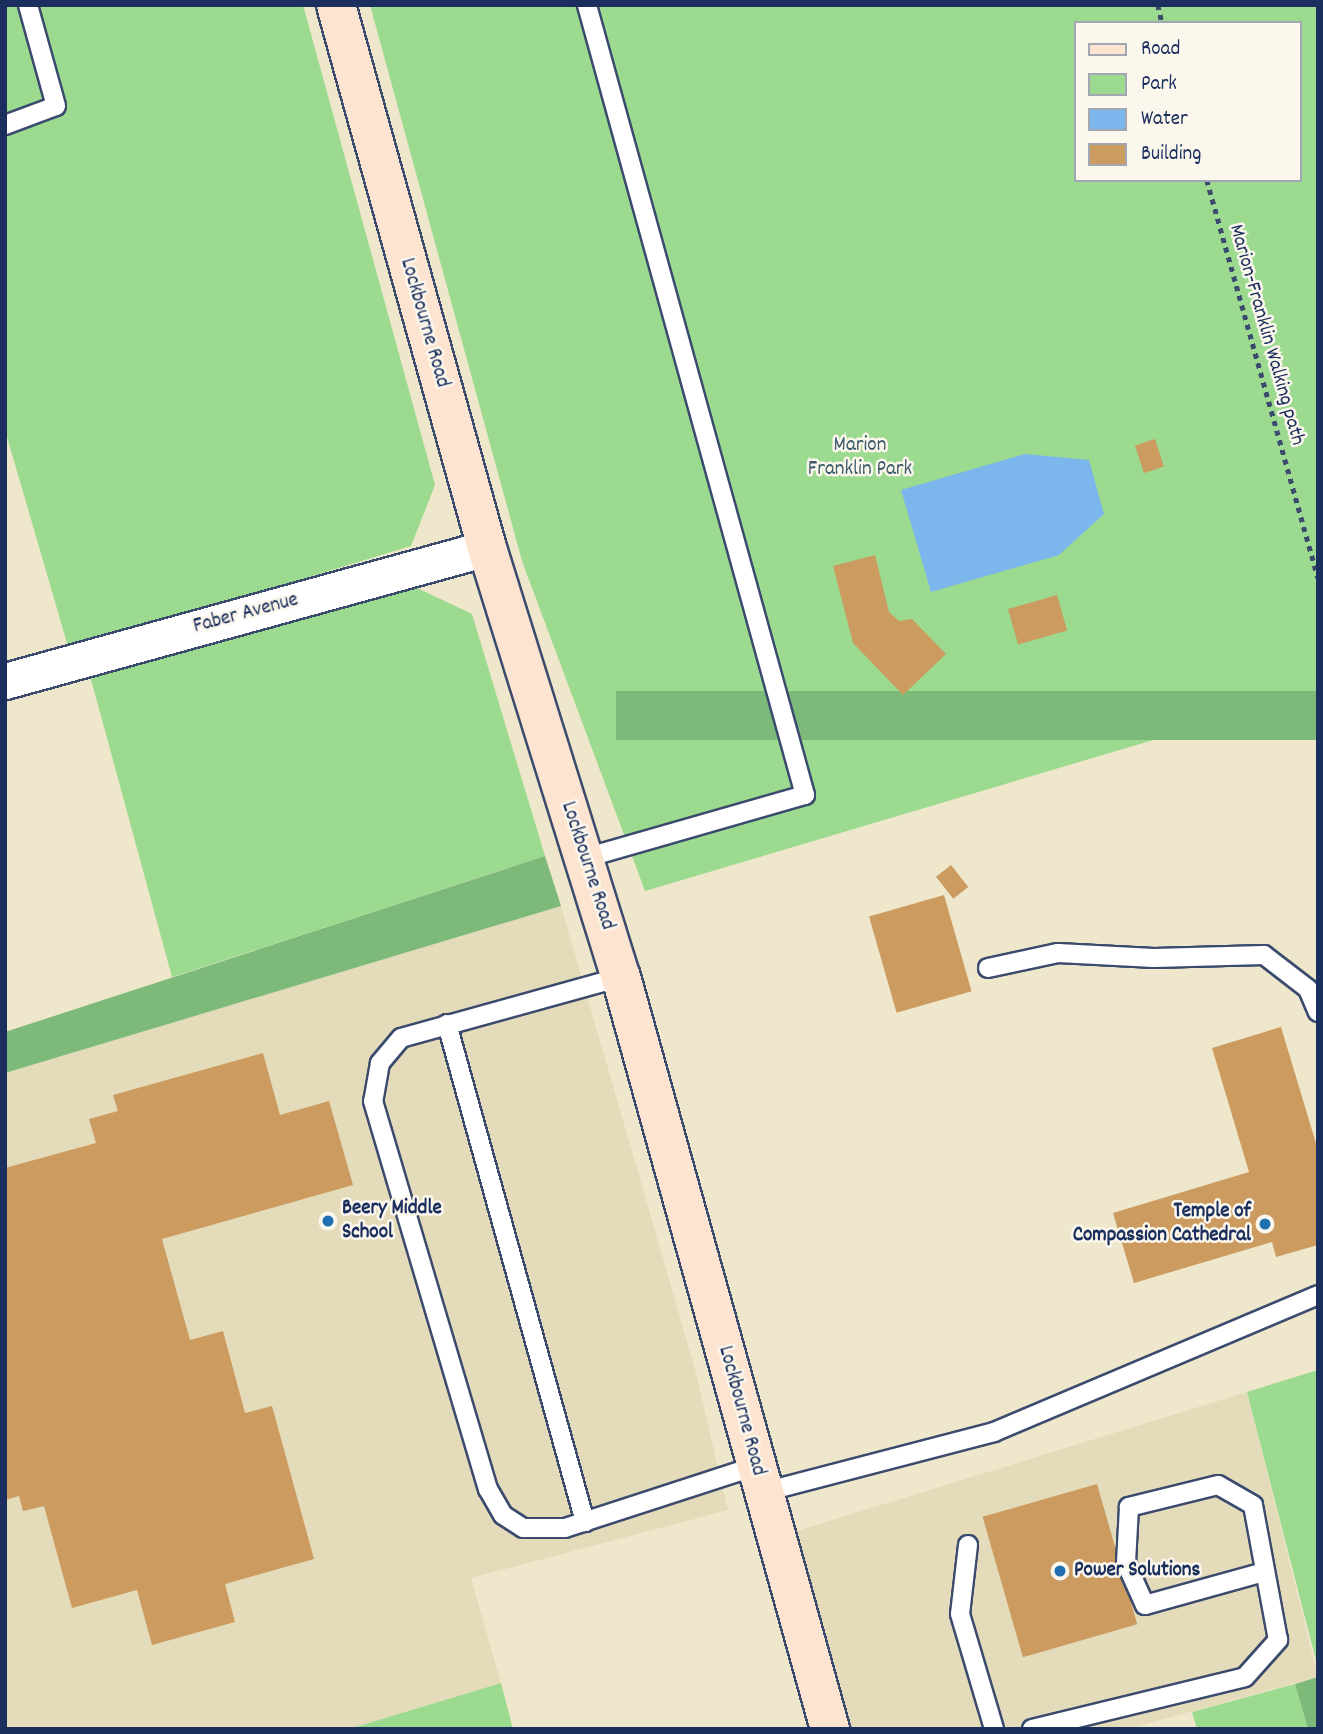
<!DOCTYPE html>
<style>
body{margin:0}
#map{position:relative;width:1323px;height:1734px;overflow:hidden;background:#eee7cb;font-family:Dekko,sans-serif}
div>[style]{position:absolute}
.built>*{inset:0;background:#e4dbba}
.green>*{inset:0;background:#9cda8f}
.forest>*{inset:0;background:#7dba7a;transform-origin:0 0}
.water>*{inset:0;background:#7bb6ec}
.building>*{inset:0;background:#cc9b60;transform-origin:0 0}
.path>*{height:4.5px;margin-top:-2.25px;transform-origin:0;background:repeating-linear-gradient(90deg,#3b4b6e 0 5px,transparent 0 10px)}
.roads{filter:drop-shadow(2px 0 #3b4b6e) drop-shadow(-2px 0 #3b4b6e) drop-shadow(0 2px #3b4b6e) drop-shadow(0 -2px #3b4b6e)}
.lane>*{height:18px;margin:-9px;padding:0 9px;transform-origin:9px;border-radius:9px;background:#fff}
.street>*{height:35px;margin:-17.5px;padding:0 17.5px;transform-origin:17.5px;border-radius:17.5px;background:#fff}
.secondary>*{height:38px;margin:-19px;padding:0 19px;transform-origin:19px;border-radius:19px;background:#fde4d0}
.dots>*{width:19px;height:19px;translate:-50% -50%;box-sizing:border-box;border:4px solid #fbf7ec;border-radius:50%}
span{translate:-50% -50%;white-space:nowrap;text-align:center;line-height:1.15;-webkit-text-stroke:5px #fbf7ec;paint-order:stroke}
.street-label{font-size:21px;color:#1b2f5e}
.park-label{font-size:21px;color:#3b5a6a}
.poi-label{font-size:21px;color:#1b2f5e;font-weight:700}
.left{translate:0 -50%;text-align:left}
.right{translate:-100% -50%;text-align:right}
.frame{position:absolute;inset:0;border:7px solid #1b2f5e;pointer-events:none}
.legend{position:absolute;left:1074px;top:21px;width:228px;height:161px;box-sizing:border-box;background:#fbf7ec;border:2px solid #a1a7b3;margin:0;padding:9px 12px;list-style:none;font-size:21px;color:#1b2f5e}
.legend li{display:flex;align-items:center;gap:14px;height:35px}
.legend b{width:35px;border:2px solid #a1a7b3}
</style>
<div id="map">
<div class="built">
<div style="clip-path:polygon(561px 906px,695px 1369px,728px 1510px,471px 1578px,501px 1683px,349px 1729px,5px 1729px,5px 1073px)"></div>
<div style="clip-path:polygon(1247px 1392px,1318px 1677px,1127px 1729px,831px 1729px,774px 1538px)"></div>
</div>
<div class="green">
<div style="clip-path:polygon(5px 5px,303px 5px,435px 485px,411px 546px,69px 650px,5px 430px)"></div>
<div style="clip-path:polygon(evenodd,370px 5px,1318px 5px,1318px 691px,645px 891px,522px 561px,370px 5px,1076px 23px,1300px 23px,1300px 180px,1076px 180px,1076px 23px)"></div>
<div style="clip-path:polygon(415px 587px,472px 614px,545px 856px,172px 977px,89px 672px)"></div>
<div style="clip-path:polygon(1318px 1370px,1318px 1668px,1247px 1392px)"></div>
<div style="clip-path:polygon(501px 1683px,513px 1729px,349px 1729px)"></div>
<div style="clip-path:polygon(1295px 1684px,1308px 1729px,1197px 1729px,1192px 1712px)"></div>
</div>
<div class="forest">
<div style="left:1318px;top:691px;width:49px;height:702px;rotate:90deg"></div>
<div style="clip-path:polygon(545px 856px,561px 906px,5px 1073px,5px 1032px)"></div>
<div style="clip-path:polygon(1318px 1677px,1318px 1729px,1308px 1729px,1295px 1684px)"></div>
</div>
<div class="water">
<div style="clip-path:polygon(1025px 454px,1089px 460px,1104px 514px,1059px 555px,931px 592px,901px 490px)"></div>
</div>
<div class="building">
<div style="left:1155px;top:439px;width:29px;height:21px;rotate:72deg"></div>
<div style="clip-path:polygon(875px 555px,889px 612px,899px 621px,912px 619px,946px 654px,903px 695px,853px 643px,833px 566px)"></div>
<div style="left:1057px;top:595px;width:37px;height:51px;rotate:74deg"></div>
<div style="left:951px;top:865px;width:28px;height:19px;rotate:52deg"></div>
<div style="left:944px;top:895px;width:100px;height:78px;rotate:74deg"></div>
<div style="clip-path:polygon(1281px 1027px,1318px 1150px,1318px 1245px,1276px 1257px,1272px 1242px,1134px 1283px,1113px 1213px,1249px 1172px,1212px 1048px)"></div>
<div style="clip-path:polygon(263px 1053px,280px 1115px,329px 1101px,353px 1185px,162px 1239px,190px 1340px,223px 1331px,245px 1413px,272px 1406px,314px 1559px,225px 1584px,235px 1622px,152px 1645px,137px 1590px,72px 1608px,44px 1506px,23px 1511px,19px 1496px,5px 1500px,5px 1168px,96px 1143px,89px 1119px,118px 1111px,113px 1095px)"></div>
<div style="left:1097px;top:1484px;width:146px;height:119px;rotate:74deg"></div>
</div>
<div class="path">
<div style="left:1158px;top:5px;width:18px;rotate:77deg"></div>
<div style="left:1207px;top:180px;width:413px;rotate:74.4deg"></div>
</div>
<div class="roads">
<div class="lane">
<div style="left:5px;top:125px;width:54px;rotate:-20.4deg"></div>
<div style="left:56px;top:106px;width:105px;rotate:-105.5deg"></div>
<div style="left:585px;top:858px;width:229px;rotate:-16deg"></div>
<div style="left:805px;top:795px;width:820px;rotate:-105.43deg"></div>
<div style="left:988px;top:968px;width:72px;rotate:-12.1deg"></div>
<div style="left:1058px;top:953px;width:96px;rotate:3deg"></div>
<div style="left:1154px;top:958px;width:110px;rotate:-1.6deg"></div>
<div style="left:1264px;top:955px;width:56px;rotate:37.7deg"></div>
<div style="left:1308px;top:989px;width:25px;rotate:67deg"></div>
<div style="left:621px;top:977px;width:228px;rotate:164.5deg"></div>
<div style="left:401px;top:1038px;width:33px;rotate:130deg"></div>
<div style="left:380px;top:1063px;width:39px;rotate:100deg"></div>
<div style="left:373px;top:1101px;width:405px;rotate:73.5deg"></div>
<div style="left:488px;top:1489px;width:30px;rotate:60deg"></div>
<div style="left:503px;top:1515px;width:24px;rotate:33deg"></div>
<div style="left:523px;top:1528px;width:42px"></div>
<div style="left:565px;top:1528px;width:201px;rotate:-18deg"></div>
<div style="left:447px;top:1024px;width:517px;rotate:74.51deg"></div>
<div style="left:764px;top:1492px;width:238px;rotate:-14.6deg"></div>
<div style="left:994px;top:1432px;width:352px;rotate:-22.9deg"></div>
<div style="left:968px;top:1545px;width:69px;rotate:96.6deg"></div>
<div style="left:960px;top:1614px;width:120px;rotate:73.5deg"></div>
<div style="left:1032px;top:1729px;width:219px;rotate:-13.7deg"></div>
<div style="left:1245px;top:1677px;width:50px;rotate:-48.3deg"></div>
<div style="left:1278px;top:1640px;width:137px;rotate:-100.5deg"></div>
<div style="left:1253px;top:1505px;width:40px;rotate:-150.3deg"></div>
<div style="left:1218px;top:1485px;width:92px;rotate:166.1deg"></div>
<div style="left:1129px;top:1507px;width:56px;rotate:93.1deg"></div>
<div style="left:1126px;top:1563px;width:46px;rotate:65.7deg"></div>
<div style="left:1145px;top:1605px;width:123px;rotate:-15.5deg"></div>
</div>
<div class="street">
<div style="left:5px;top:681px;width:500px;rotate:-15.43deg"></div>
</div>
<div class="secondary">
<div style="left:336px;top:5px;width:564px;rotate:74.46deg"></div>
<div style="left:487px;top:548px;width:449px;rotate:72.7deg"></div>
<div style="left:621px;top:977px;width:781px;rotate:74.47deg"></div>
</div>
</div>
<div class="dots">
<div style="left:328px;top:1221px;background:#1f6fb2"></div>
<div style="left:1265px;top:1224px;background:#1f6fb2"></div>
<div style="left:1060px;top:1571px;background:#1f6fb2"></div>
</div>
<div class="street-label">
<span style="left:424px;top:323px;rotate:74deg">Lockbourne Road</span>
<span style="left:1266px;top:335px;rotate:74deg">Marion-Franklin Walking path</span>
<span style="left:246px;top:614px;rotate:-15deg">Faber Avenue</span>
<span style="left:587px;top:866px;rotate:72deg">Lockbourne Road</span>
<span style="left:741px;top:1411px;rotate:75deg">Lockbourne Road</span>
</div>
<div class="park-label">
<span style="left:860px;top:458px">Marion<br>Franklin Park</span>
</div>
<div class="poi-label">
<span class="left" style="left:342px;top:1221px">Beery Middle<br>School</span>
<span class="right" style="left:1251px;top:1224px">Temple of<br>Compassion Cathedral</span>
<span class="left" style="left:1074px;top:1571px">Power Solutions</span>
</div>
<div class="frame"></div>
<ul class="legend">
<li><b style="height:9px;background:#fde4d0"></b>Road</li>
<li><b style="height:19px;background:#9cda8f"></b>Park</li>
<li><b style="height:19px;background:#7bb6ec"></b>Water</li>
<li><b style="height:19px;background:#cc9b60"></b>Building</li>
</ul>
</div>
